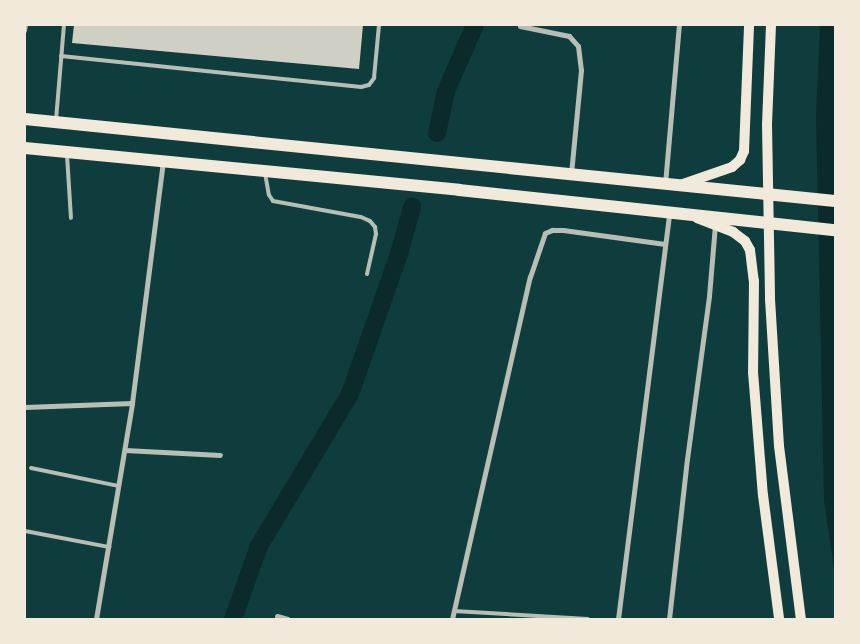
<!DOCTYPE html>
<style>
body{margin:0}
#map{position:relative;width:860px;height:644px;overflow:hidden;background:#0f3d3e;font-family:"Space Grotesk",sans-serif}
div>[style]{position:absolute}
.water>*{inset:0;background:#0a2a2b}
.canal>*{height:18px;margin:-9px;padding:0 9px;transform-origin:9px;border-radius:9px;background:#0a2a2b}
.building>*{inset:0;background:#cfcfc3}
.service>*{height:4px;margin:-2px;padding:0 2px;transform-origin:2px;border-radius:2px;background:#b8beb3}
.minor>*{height:5px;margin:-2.5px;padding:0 2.5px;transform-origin:2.5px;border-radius:2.5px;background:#b8beb3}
.secondary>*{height:10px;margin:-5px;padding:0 5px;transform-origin:5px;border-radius:5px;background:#f1e9da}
.primary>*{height:12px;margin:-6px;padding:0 6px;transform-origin:6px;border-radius:6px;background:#f1e9da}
span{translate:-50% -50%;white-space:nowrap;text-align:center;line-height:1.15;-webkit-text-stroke:4px #f1e9da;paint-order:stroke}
.frame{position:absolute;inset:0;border:26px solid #f1e9da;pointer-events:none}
</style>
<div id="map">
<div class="water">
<div style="clip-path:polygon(820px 25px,835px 25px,835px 575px,824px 500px,816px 116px)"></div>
</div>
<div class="canal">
<div style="left:437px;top:133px;width:43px;rotate:-77.9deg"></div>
<div style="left:446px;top:91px;width:72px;rotate:-66.3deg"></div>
<div style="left:233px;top:619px;width:77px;rotate:-70.4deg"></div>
<div style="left:259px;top:546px;width:177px;rotate:-59.1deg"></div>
<div style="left:350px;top:394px;width:148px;rotate:-70.7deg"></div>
<div style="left:399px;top:254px;width:49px;rotate:-74.5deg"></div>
</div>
<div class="building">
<div style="clip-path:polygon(74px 25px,363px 25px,359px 69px,72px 43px)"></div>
</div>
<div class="service">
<div style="left:25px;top:31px;width:6px;rotate:-81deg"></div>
<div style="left:61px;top:56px;width:302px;rotate:5.9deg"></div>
<div style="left:361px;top:87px;width:8px;rotate:-14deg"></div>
<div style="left:369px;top:85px;width:9px;rotate:-54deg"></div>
<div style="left:374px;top:78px;width:53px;rotate:-84.6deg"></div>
<div style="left:56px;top:120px;width:95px;rotate:-85.2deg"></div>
<div style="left:67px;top:155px;width:63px;rotate:86.4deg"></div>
<div style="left:265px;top:173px;width:22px;rotate:80deg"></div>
<div style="left:269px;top:195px;width:7px;rotate:56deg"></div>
<div style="left:273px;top:201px;width:89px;rotate:10.3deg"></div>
<div style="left:361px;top:217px;width:10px;rotate:24deg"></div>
<div style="left:370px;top:221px;width:8px;rotate:50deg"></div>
<div style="left:375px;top:227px;width:7px;rotate:82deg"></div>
<div style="left:376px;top:234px;width:41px;rotate:102.7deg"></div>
<div style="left:31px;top:468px;width:90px;rotate:11.6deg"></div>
<div style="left:25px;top:531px;width:86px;rotate:10.8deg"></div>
<div style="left:454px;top:611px;width:134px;rotate:3.4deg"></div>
</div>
<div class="minor">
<div style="left:520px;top:26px;width:50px;rotate:11.5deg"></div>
<div style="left:569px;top:36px;width:13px;rotate:48deg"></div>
<div style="left:578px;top:46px;width:24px;rotate:83deg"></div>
<div style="left:581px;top:70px;width:103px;rotate:95.5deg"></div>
<div style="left:665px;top:184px;width:160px;rotate:-85deg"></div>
<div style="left:25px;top:407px;width:107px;rotate:-2.1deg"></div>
<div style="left:125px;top:450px;width:95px;rotate:3deg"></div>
<div style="left:277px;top:616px;width:11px;rotate:15deg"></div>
<div style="left:96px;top:619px;width:219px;rotate:-80.5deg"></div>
<div style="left:132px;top:403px;width:243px;rotate:-82.7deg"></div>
<div style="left:452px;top:619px;width:351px;rotate:-77.2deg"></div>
<div style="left:530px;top:277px;width:46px;rotate:-71.2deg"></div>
<div style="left:545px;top:233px;width:8px;rotate:-23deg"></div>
<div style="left:552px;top:230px;width:11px"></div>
<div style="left:563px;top:230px;width:103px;rotate:7.8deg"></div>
<div style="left:618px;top:619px;width:409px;rotate:-82.8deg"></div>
<div style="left:669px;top:619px;width:161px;rotate:-83.6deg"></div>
<div style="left:687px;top:459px;width:164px;rotate:-82.3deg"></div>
<div style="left:709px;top:296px;width:71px;rotate:-85.2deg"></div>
</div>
<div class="secondary">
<div style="left:771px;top:25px;width:99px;rotate:92.3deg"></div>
<div style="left:767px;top:124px;width:175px;rotate:89deg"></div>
<div style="left:770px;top:299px;width:147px;rotate:86.5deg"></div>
<div style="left:779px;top:446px;width:174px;rotate:82.8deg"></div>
<div style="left:683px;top:184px;width:52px;rotate:-19.1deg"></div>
<div style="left:732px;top:167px;width:11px;rotate:-41deg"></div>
<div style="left:740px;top:160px;width:10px;rotate:-66deg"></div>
<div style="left:744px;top:151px;width:126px;rotate:-87.7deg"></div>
<div style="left:697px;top:218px;width:39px;rotate:21deg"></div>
<div style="left:733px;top:232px;width:15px;rotate:37deg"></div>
<div style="left:745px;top:241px;width:10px;rotate:61deg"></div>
<div style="left:750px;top:250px;width:31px;rotate:83deg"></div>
<div style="left:754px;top:281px;width:91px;rotate:90.6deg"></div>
<div style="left:753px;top:372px;width:123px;rotate:85.4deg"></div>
<div style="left:763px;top:495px;width:125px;rotate:82.6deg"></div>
</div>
<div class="primary">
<div style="left:25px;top:119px;width:814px;rotate:5.78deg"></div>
<div style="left:25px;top:148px;width:436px;rotate:5.5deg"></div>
<div style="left:459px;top:190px;width:378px;rotate:6.1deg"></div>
</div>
<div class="frame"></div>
</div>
